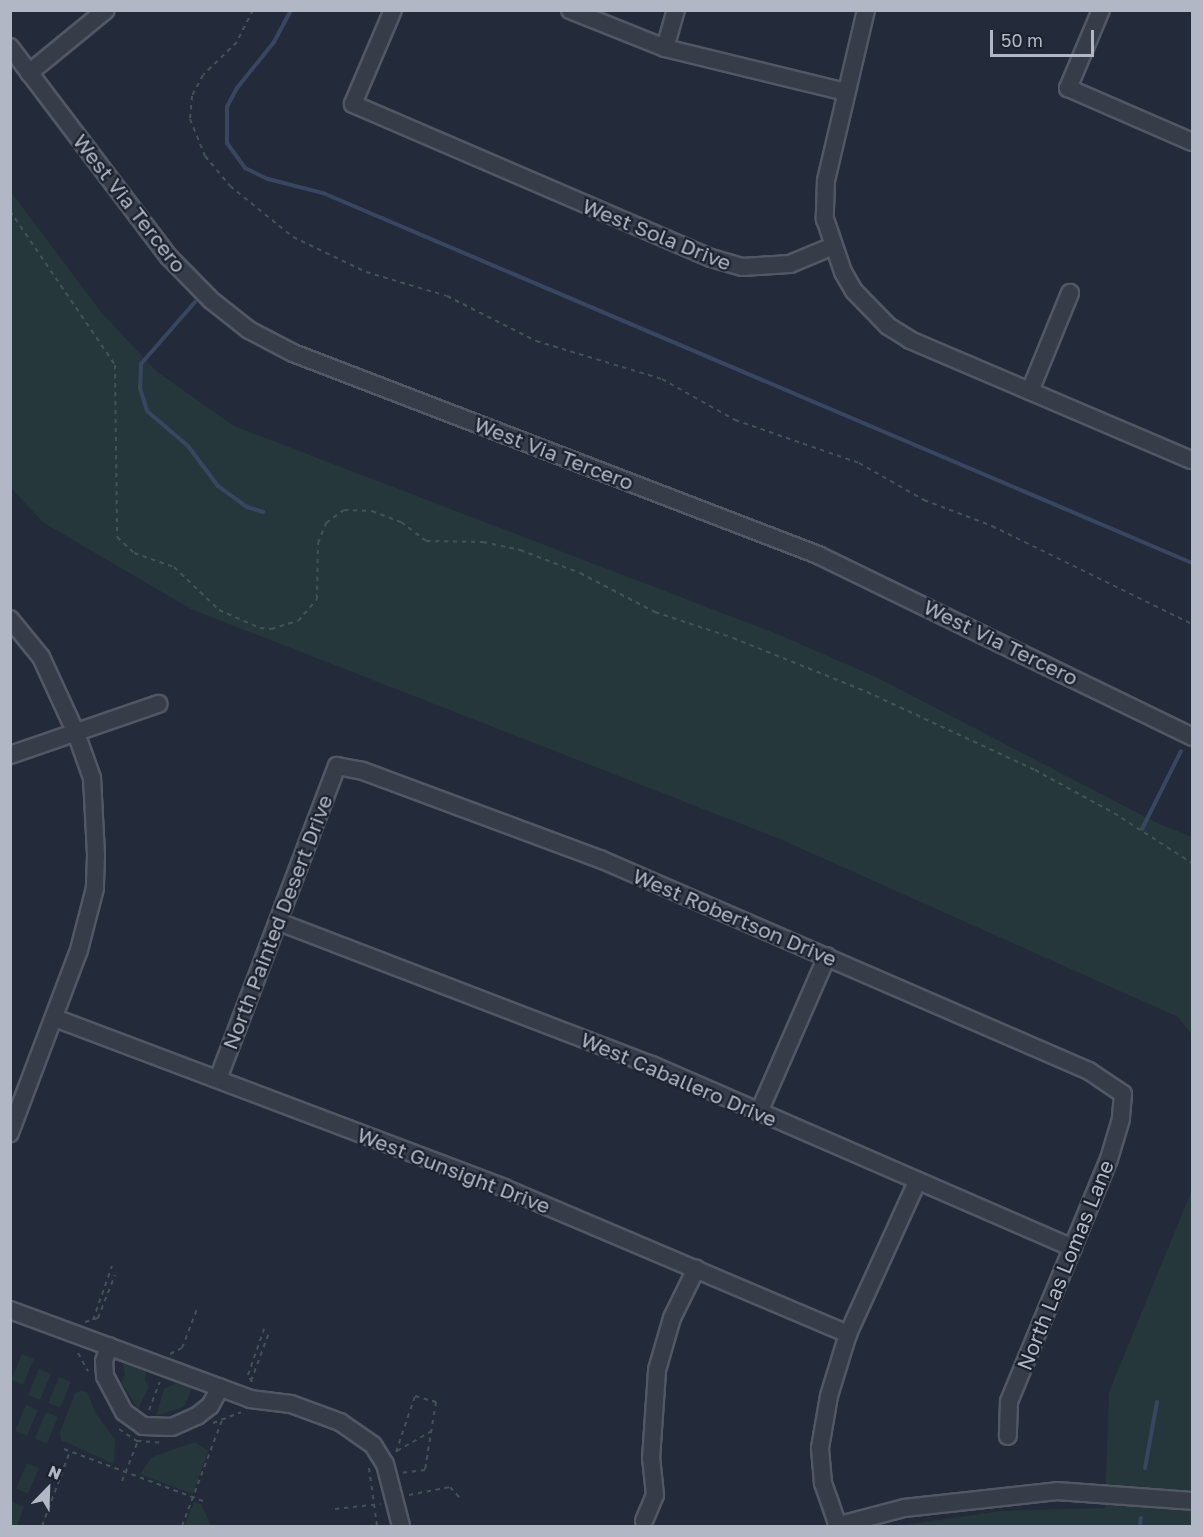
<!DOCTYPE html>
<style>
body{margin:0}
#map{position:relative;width:1203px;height:1537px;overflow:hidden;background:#232a39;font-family:"Golos Text",sans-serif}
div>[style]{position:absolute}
.green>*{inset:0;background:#26373b;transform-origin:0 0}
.stream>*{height:4px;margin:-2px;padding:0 2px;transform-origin:2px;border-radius:2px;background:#394661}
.path>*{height:2px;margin-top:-1px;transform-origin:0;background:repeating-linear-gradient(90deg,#435257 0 4.5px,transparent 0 9px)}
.roads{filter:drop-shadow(2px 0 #525764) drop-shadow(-2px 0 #525764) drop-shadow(0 2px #525764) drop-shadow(0 -2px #525764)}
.minor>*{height:16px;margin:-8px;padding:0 8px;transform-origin:8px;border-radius:8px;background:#373c49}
span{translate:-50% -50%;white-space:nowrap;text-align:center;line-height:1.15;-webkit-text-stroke:4.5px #1c212e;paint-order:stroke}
.street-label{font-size:21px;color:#b2b7c5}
.frame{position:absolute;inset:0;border:12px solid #b2b7c5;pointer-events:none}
.north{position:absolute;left:18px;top:1459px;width:60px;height:60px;-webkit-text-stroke:4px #1c212e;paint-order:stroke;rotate:23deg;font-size:16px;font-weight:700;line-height:24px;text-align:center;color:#b2b7c5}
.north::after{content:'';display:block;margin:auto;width:21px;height:27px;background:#b2b7c5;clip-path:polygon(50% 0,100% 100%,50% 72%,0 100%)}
.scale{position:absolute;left:990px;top:30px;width:104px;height:27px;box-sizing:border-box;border:3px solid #b2b7c5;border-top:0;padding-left:8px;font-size:18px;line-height:21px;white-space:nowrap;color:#b2b7c5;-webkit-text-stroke:4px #1c212e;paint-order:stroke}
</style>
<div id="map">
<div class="green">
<div style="clip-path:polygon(11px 192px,101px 312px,156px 371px,234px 426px,782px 636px,878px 678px,1157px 823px,1192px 837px,1192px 1035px,1178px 1017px,780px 839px,191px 609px,44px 523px,11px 488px)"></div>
<div style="clip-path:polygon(1192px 1190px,1192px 1526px,897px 1526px,1002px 1511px,1105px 1508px,1109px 1392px)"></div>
<div style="left:22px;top:1354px;width:13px;height:28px;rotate:23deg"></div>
<div style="clip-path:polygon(123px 1363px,146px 1372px,145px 1381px,149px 1387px,138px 1409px,121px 1382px,125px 1375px)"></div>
<div style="left:39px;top:1369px;width:13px;height:28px;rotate:23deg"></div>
<div style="left:59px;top:1377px;width:13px;height:28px;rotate:23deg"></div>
<div style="clip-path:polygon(176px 1383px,192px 1388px,184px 1407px,156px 1416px,164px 1389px)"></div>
<div style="clip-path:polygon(81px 1391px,87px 1392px,96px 1414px,115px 1439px,114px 1464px,61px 1440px,60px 1432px,75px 1393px)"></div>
<div style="left:26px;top:1405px;width:13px;height:28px;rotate:23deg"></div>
<div style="left:46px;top:1412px;width:13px;height:29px;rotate:23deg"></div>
<div style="clip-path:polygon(195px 1442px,208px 1451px,193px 1494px,140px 1474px,152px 1457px)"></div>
<div style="left:27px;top:1463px;width:13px;height:28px;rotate:23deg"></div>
<div style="clip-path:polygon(12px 1502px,24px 1507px,17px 1526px,11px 1526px)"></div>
<div style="clip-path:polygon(194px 1502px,201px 1504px,211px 1526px,185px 1526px)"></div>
</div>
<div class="stream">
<div style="left:291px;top:10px;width:36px;rotate:118deg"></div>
<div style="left:274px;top:42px;width:59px;rotate:128.8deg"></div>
<div style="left:237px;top:88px;width:21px;rotate:118deg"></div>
<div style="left:227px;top:107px;width:36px;rotate:90deg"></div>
<div style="left:227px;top:143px;width:31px;rotate:54deg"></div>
<div style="left:245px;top:168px;width:25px;rotate:26deg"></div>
<div style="left:268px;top:179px;width:57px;rotate:14.3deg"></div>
<div style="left:323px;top:193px;width:944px;rotate:23.06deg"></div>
<div style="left:195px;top:302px;width:82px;rotate:131.1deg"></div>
<div style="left:141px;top:364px;width:24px;rotate:92deg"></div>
<div style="left:140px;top:388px;width:24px;rotate:73deg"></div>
<div style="left:147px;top:411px;width:54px;rotate:40.5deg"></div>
<div style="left:188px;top:446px;width:50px;rotate:53.1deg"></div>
<div style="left:218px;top:486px;width:36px;rotate:36deg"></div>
<div style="left:247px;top:507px;width:17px;rotate:17deg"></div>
<div style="left:1142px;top:829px;width:87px;rotate:-63.4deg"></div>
<div style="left:1145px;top:1468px;width:67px;rotate:-79.7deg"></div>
<div style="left:1140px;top:1526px;width:8px;rotate:-83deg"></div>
</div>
<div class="path">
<div style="left:253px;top:10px;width:36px;rotate:117deg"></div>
<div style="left:237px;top:42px;width:47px;rotate:135.9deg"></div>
<div style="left:203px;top:75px;width:24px;rotate:118deg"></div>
<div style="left:192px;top:96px;width:23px;rotate:95deg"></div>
<div style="left:190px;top:119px;width:40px;rotate:68deg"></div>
<div style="left:205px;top:156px;width:39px;rotate:50deg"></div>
<div style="left:230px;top:186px;width:81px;rotate:39deg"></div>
<div style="left:293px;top:237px;width:81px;rotate:25.6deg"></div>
<div style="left:366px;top:272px;width:84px;rotate:16.5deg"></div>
<div style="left:447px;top:296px;width:100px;rotate:26.8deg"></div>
<div style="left:536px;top:341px;width:132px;rotate:16.8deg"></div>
<div style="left:662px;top:379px;width:84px;rotate:29.3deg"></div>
<div style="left:735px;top:420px;width:131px;rotate:19.1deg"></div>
<div style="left:859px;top:463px;width:75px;rotate:29.6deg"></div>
<div style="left:924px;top:500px;width:73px;rotate:20.9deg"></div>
<div style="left:992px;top:526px;width:223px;rotate:26.1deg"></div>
<div style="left:10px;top:211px;width:186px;rotate:55.7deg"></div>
<div style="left:115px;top:365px;width:172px;rotate:89.3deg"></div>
<div style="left:117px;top:537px;width:23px;rotate:43deg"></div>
<div style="left:134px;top:553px;width:42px;rotate:19.3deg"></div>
<div style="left:174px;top:567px;width:62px;rotate:43.7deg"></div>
<div style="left:219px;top:610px;width:45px;rotate:23.7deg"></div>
<div style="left:260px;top:628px;width:11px;rotate:5deg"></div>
<div style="left:271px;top:629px;width:28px;rotate:-17deg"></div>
<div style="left:298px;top:621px;width:29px;rotate:-49deg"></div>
<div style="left:317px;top:599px;width:56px;rotate:-89deg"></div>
<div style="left:318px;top:543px;width:22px;rotate:-68deg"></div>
<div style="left:326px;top:523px;width:22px;rotate:-36deg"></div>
<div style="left:344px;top:510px;width:28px;rotate:2deg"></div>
<div style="left:372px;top:511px;width:31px;rotate:21deg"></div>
<div style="left:401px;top:522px;width:31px;rotate:37deg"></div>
<div style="left:426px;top:541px;width:57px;rotate:1deg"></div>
<div style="left:483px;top:542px;width:38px;rotate:12deg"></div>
<div style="left:520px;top:550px;width:64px;rotate:21deg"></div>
<div style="left:580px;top:573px;width:85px;rotate:27.5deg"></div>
<div style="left:655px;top:612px;width:82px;rotate:18.4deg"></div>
<div style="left:733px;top:638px;width:144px;rotate:21.9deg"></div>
<div style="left:867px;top:692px;width:185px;rotate:24.9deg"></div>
<div style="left:1035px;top:770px;width:90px;rotate:28.6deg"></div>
<div style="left:1114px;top:813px;width:93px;rotate:32.7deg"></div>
<div style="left:93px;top:1320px;width:57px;rotate:-70.6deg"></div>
<div style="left:85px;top:1322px;width:14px;rotate:-17deg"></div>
<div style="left:98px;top:1318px;width:46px;rotate:-68.4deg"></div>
<div style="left:78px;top:1353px;width:21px;rotate:61deg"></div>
<div style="left:170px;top:1354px;width:13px;rotate:-27deg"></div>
<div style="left:182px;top:1348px;width:42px;rotate:-69deg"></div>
<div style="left:251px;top:1381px;width:54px;rotate:-69.6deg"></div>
<div style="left:252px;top:1382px;width:8px;rotate:-120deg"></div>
<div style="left:248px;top:1375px;width:49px;rotate:-70.8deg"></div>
<div style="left:149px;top:1410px;width:30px;rotate:-69deg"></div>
<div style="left:213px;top:1423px;width:30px;rotate:-21deg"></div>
<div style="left:119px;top:1429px;width:22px;rotate:34deg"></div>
<div style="left:137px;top:1441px;width:26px;rotate:4deg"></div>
<div style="left:64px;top:1449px;width:152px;rotate:20.5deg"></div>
<div style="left:397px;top:1451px;width:39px;rotate:-30deg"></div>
<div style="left:396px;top:1452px;width:59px;rotate:-71.3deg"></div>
<div style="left:415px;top:1396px;width:22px;rotate:16deg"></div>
<div style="left:436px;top:1402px;width:69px;rotate:99.2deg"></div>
<div style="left:425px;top:1470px;width:23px;rotate:173deg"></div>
<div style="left:369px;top:1468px;width:59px;rotate:82.1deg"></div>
<div style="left:122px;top:1481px;width:43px;rotate:-68.2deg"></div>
<div style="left:409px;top:1495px;width:42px;rotate:-11deg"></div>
<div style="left:450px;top:1487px;width:15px;rotate:48deg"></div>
<div style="left:335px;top:1509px;width:46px;rotate:-6.2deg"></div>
<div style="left:42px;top:1526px;width:80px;rotate:-69.5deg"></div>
<div style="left:182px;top:1526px;width:113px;rotate:-69.3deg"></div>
</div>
<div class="roads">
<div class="minor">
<div style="left:393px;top:10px;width:102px;rotate:113.1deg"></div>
<div style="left:353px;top:104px;width:390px;rotate:23.3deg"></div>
<div style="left:711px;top:258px;width:32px;rotate:16deg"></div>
<div style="left:742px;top:267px;width:48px;rotate:-3.6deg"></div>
<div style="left:790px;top:264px;width:47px;rotate:-22.7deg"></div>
<div style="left:570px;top:10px;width:102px;rotate:21.8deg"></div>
<div style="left:665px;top:48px;width:186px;rotate:13.7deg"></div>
<div style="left:866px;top:10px;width:176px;rotate:103.2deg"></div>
<div style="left:826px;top:181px;width:38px;rotate:92deg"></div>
<div style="left:825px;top:219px;width:56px;rotate:71.2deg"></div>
<div style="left:843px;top:272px;width:22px;rotate:60deg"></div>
<div style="left:854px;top:291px;width:49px;rotate:45.8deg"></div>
<div style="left:888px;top:326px;width:26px;rotate:32deg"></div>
<div style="left:910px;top:340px;width:306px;rotate:23.1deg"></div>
<div style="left:1101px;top:10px;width:85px;rotate:112.9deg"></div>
<div style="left:1068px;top:88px;width:135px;rotate:23.5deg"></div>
<div style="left:10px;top:47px;width:263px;rotate:52.9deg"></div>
<div style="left:169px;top:257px;width:60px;rotate:45.7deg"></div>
<div style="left:211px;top:300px;width:48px;rotate:38.3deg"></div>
<div style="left:249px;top:330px;width:50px;rotate:27.6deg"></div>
<div style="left:293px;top:353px;width:563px;rotate:21.04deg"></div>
<div style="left:818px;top:555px;width:416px;rotate:25.9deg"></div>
<div style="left:665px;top:48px;width:40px;rotate:-74deg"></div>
<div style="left:29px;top:73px;width:99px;rotate:-39.3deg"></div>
<div style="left:1030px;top:391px;width:106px;rotate:-67.8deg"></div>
<div style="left:10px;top:619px;width:49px;rotate:50.8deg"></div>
<div style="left:41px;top:657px;width:84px;rotate:65.3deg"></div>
<div style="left:76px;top:733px;width:48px;rotate:70.4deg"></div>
<div style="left:92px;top:778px;width:77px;rotate:87deg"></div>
<div style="left:96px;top:855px;width:33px;rotate:92deg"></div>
<div style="left:95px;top:888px;width:64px;rotate:104.5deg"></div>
<div style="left:79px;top:950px;width:196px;rotate:110.7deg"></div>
<div style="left:10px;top:755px;width:157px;rotate:-19deg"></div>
<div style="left:279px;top:922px;width:399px;rotate:21deg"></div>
<div style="left:652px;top:1065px;width:459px;rotate:23.5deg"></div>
<div style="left:55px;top:1018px;width:480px;rotate:20.7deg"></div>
<div style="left:504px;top:1188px;width:374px;rotate:23deg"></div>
<div style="left:218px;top:1079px;width:335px;rotate:-69.2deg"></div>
<div style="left:337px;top:766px;width:26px;rotate:11deg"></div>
<div style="left:363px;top:771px;width:253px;rotate:20.4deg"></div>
<div style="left:600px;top:859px;width:533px;rotate:23.44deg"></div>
<div style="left:1089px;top:1071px;width:41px;rotate:34.1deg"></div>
<div style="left:1123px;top:1094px;width:25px;rotate:95deg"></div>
<div style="left:1121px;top:1119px;width:42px;rotate:106.7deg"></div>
<div style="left:1109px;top:1159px;width:263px;rotate:112.4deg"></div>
<div style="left:1009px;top:1402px;width:34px;rotate:92deg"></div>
<div style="left:759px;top:1112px;width:170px;rotate:-66.4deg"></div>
<div style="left:10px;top:1310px;width:256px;rotate:20.3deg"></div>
<div style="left:250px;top:1399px;width:41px;rotate:7deg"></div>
<div style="left:291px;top:1404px;width:52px;rotate:20.2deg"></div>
<div style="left:340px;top:1422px;width:40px;rotate:34.9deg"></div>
<div style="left:373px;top:1445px;width:22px;rotate:58deg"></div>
<div style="left:385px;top:1464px;width:64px;rotate:75.5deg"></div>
<div style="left:109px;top:1346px;width:16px;rotate:108deg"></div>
<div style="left:104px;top:1361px;width:15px;rotate:86deg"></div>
<div style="left:105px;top:1376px;width:41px;rotate:62.2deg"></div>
<div style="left:124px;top:1412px;width:24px;rotate:36deg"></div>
<div style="left:143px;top:1426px;width:29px;rotate:2deg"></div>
<div style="left:172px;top:1427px;width:27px;rotate:-24deg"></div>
<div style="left:197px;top:1416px;width:16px;rotate:-38deg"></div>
<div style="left:210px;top:1406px;width:21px;rotate:-61deg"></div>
<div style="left:644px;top:1521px;width:28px;rotate:-67deg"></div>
<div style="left:655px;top:1495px;width:36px;rotate:-96deg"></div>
<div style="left:651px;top:1459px;width:89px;rotate:-86.1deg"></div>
<div style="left:657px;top:1370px;width:54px;rotate:-73.9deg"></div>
<div style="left:672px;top:1318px;width:55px;rotate:-63.9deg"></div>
<div style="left:836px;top:1526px;width:70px;rotate:-14.8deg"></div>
<div style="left:904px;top:1508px;width:154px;rotate:-6.3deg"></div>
<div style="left:1057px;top:1491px;width:135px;rotate:4.2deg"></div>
<div style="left:838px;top:1526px;width:46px;rotate:-109.2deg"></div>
<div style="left:823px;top:1483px;width:35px;rotate:-95deg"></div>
<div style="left:820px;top:1448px;width:53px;rotate:-80.2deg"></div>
<div style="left:829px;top:1396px;width:65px;rotate:-73deg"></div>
<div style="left:848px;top:1334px;width:167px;rotate:-65.6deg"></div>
</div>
</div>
<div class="street-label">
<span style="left:130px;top:203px;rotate:52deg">West Via Tercero</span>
<span style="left:657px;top:234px;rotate:22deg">West Sola Drive</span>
<span style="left:554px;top:453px;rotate:21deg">West Via Tercero</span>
<span style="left:1001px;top:642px;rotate:26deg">West Via Tercero</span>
<span style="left:735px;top:917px;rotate:23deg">West Robertson Drive</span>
<span style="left:277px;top:922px;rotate:-69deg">North Painted Desert Drive</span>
<span style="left:679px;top:1079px;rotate:23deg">West Caballero Drive</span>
<span style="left:454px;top:1170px;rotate:21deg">West Gunsight Drive</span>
<span style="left:1065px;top:1265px;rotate:-68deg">North Las Lomas Lane</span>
</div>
<div class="frame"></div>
<div class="north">N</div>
<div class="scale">50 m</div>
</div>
